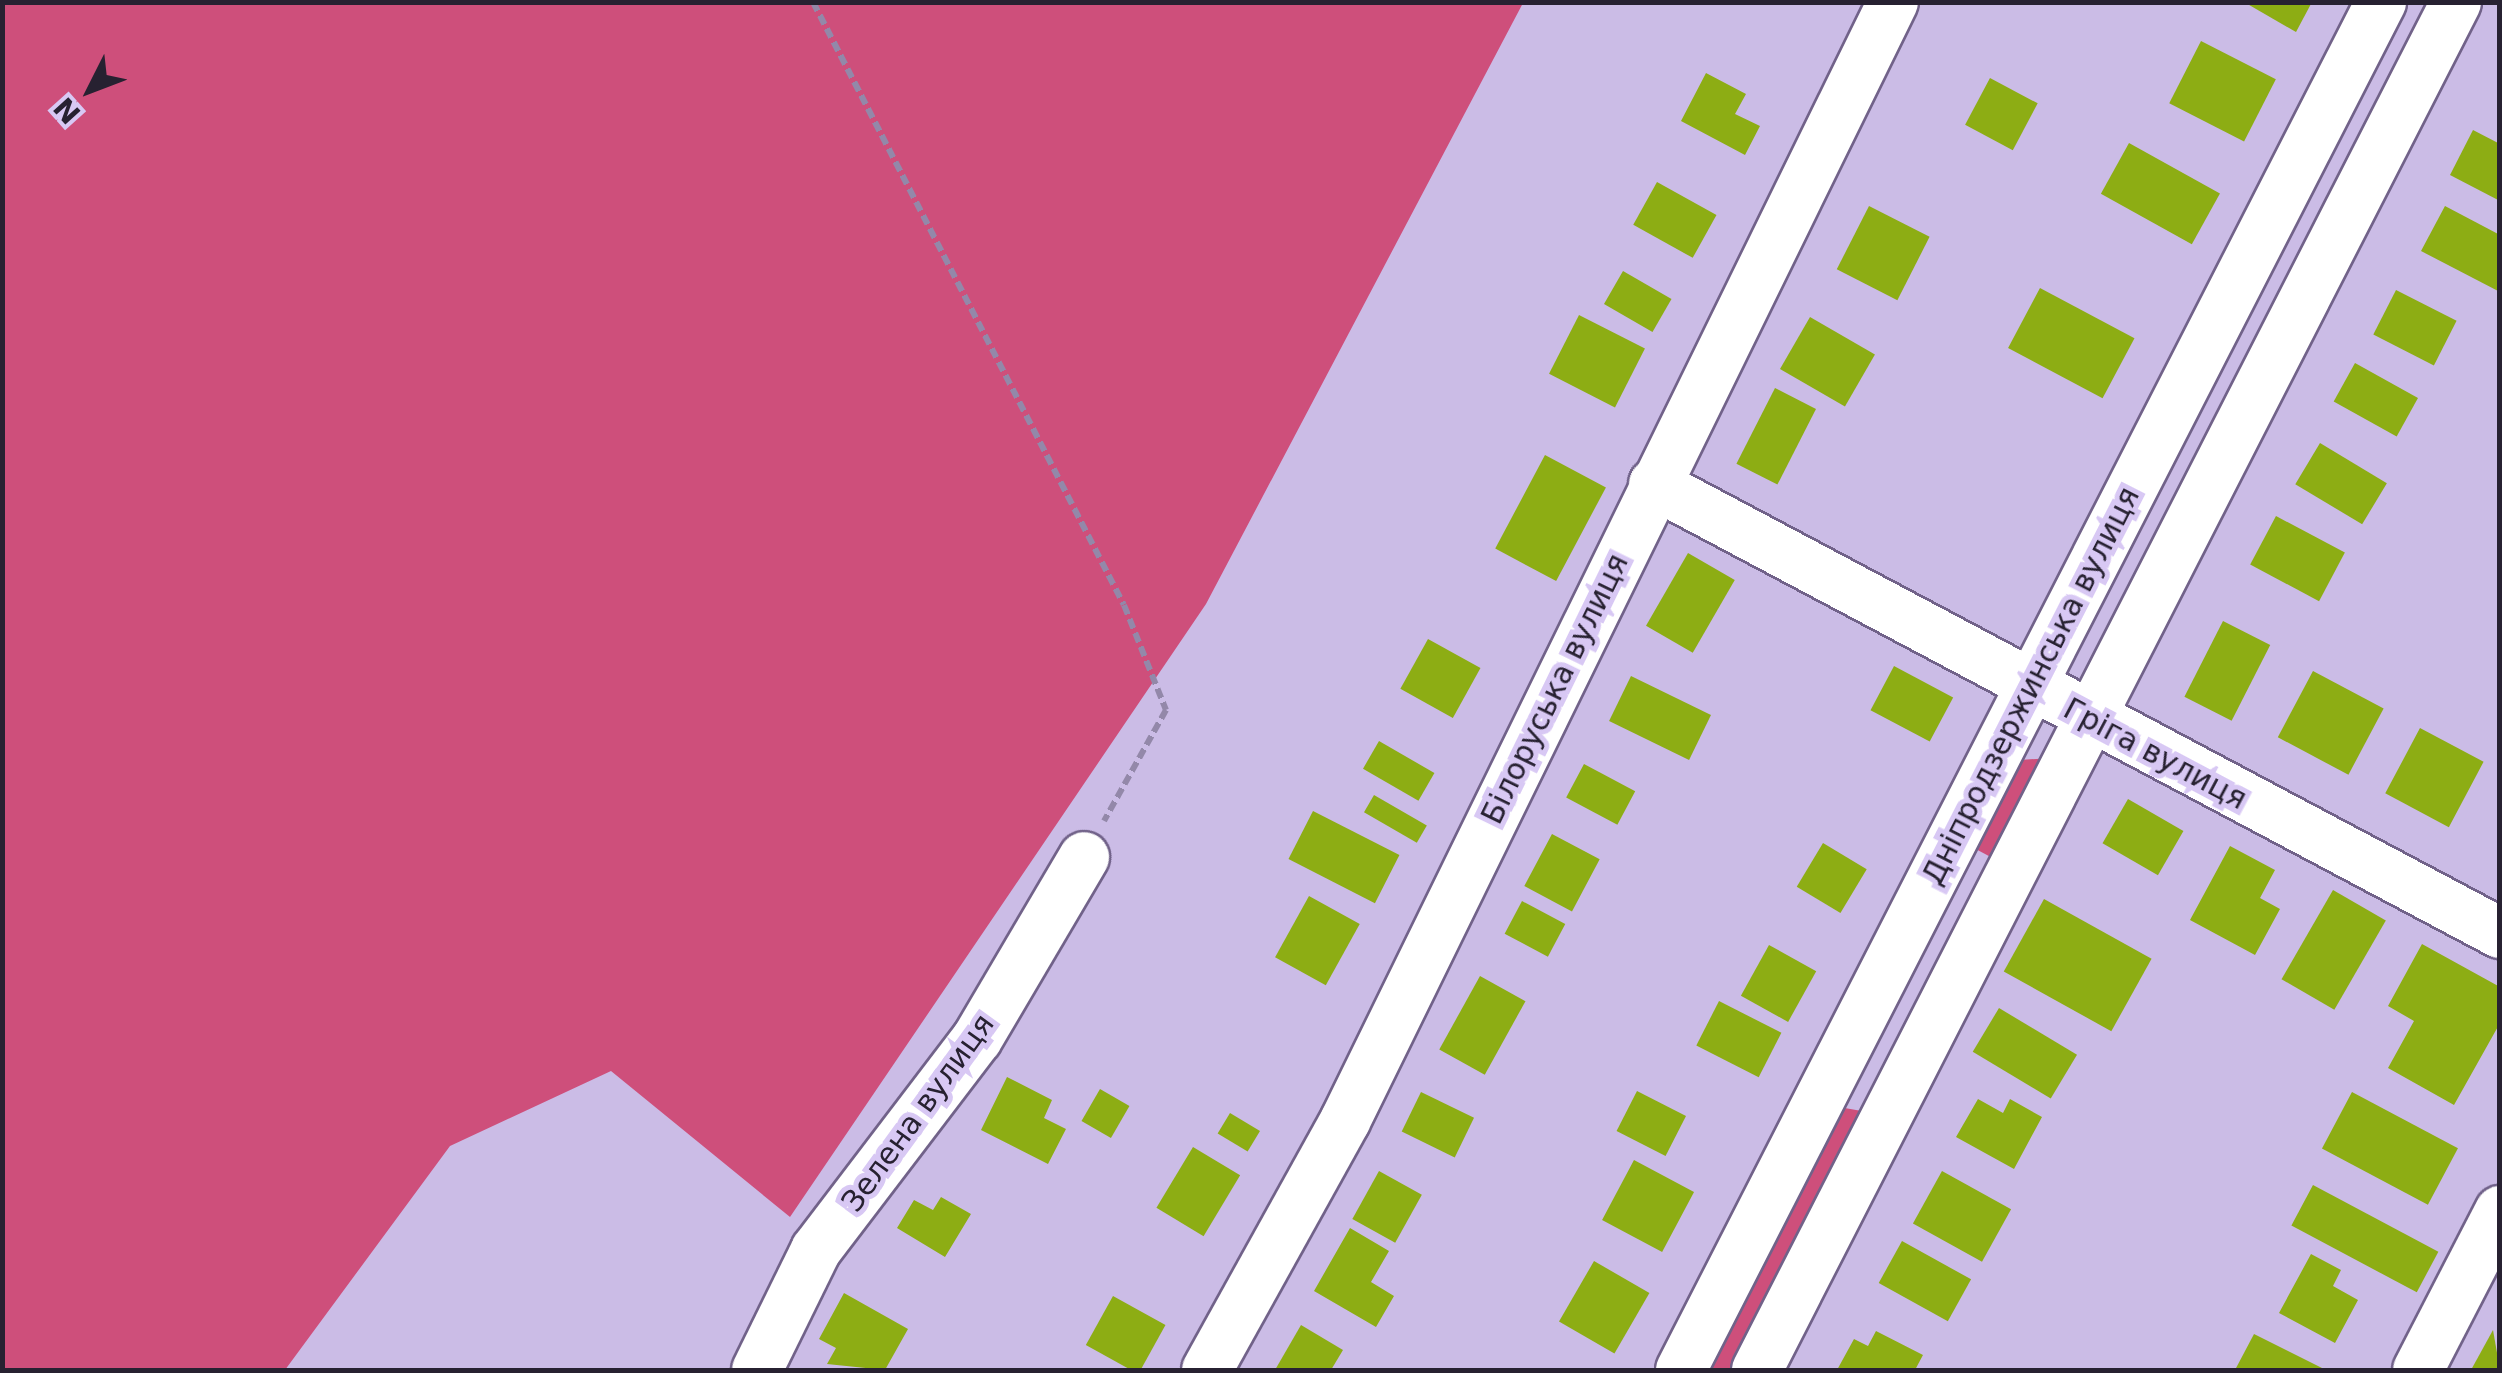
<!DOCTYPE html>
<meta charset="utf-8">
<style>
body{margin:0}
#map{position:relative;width:2502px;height:1373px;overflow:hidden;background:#cbbce6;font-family:"DejaVu Sans",sans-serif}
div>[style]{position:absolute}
.forest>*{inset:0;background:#ce4f7b}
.building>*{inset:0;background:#8dad14;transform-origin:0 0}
.path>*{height:6px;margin-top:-3px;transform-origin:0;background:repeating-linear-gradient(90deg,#9388a9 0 10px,transparent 0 15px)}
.roads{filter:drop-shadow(2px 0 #716289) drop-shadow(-2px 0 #716289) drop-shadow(0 2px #716289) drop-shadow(0 -2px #716289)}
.minor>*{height:50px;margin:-25px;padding:0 25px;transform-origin:25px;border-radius:25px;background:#fff}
span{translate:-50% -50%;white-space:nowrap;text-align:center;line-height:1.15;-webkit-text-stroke:10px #d8c8f4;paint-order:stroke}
.street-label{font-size:30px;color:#272131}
.frame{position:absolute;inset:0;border:5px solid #272131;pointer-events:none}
.north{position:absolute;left:40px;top:40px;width:100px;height:100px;-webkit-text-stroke:8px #d8c8f4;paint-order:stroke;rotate:228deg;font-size:28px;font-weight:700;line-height:40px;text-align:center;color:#272131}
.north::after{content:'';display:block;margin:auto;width:35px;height:45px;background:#272131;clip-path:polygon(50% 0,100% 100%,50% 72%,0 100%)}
</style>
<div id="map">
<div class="forest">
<div style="clip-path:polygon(3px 2px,1523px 2px,1523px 3px,1206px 604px,790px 1217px,611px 1071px,450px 1146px,285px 1370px,3px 1370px)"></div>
<div style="clip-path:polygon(2053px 758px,2000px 862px,1972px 847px,2019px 760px)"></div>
<div style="clip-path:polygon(1839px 1107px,1873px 1113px,1738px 1370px,1704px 1370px)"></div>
</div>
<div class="building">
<div style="clip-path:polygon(2244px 2px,2312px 2px,2296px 32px)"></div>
<div style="left:2201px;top:41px;width:84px;height:70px;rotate:27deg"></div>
<div style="clip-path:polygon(1706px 73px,1746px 94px,1735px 114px,1760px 126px,1745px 155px,1681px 121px)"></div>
<div style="left:1990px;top:78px;width:54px;height:53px;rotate:28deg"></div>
<div style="clip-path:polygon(2473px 130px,2500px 144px,2500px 201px,2450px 175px)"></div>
<div style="left:2129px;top:143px;width:104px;height:58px;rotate:29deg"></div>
<div style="left:1657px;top:182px;width:68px;height:49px;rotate:29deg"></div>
<div style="left:1869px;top:206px;width:68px;height:71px;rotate:27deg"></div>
<div style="clip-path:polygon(2445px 206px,2500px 235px,2500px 292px,2421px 251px)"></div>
<div style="left:1623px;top:271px;width:56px;height:38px;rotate:30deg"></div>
<div style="left:2040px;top:288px;width:107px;height:68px;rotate:28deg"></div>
<div style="left:2396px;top:290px;width:68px;height:50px;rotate:27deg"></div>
<div style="left:1579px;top:315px;width:74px;height:66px;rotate:27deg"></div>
<div style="left:1810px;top:317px;width:75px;height:60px;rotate:30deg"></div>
<div style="left:2355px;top:363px;width:72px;height:44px;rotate:29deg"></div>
<div style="left:1775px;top:388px;width:46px;height:85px;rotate:27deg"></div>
<div style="left:2320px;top:443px;width:78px;height:48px;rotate:31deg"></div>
<div style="left:1545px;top:455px;width:69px;height:106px;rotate:28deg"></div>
<div style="left:2276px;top:516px;width:78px;height:55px;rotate:28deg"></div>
<div style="left:1688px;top:553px;width:54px;height:84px;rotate:30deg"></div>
<div style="left:2223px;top:621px;width:53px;height:85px;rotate:27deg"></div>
<div style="left:1428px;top:639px;width:60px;height:57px;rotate:29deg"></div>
<div style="left:1894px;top:666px;width:67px;height:50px;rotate:28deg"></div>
<div style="left:2313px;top:671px;width:80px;height:75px;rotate:28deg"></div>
<div style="left:1631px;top:676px;width:89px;height:50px;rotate:26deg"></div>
<div style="left:2420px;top:728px;width:72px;height:74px;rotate:28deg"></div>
<div style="left:1379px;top:741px;width:64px;height:32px;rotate:30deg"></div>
<div style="left:1584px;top:764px;width:58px;height:38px;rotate:28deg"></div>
<div style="left:1374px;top:795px;width:61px;height:20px;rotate:30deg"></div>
<div style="left:2128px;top:799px;width:64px;height:51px;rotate:30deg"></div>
<div style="left:1313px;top:811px;width:97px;height:54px;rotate:27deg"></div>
<div style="left:1552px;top:834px;width:54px;height:59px;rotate:28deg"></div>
<div style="left:1823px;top:843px;width:51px;height:51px;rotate:31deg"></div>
<div style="clip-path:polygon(2230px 846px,2275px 870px,2260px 898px,2280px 909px,2255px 955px,2190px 920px)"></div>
<div style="left:2333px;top:890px;width:61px;height:103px;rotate:30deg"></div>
<div style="left:1309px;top:896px;width:58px;height:70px;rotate:29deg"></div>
<div style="left:2044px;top:899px;width:123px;height:83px;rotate:29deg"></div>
<div style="left:1522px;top:901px;width:49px;height:37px;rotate:28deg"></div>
<div style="clip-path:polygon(2422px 944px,2500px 987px,2500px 1023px,2454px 1105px,2388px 1068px,2414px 1021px,2388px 1006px)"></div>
<div style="left:1769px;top:945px;width:54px;height:58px;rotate:29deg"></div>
<div style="left:1480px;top:976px;width:52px;height:84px;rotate:29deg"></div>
<div style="left:1719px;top:1001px;width:70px;height:50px;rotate:27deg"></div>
<div style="left:1999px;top:1008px;width:91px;height:51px;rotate:31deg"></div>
<div style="clip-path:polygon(1007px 1077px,1052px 1100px,1044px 1118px,1066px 1129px,1048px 1164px,981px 1130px)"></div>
<div style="left:1100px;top:1089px;width:34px;height:37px;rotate:30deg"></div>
<div style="left:1637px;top:1091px;width:55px;height:45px;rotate:27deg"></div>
<div style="left:1421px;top:1092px;width:59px;height:44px;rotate:26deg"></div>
<div style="left:2352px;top:1092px;width:120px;height:64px;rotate:28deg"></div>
<div style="clip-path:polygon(1978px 1099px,2003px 1113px,2010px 1099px,2042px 1117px,2014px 1169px,1956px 1137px)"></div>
<div style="left:1230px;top:1113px;width:35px;height:24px;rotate:31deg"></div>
<div style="left:1193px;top:1147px;width:55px;height:71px;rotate:31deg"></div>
<div style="left:1634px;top:1160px;width:68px;height:68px;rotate:28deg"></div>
<div style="left:1379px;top:1171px;width:49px;height:55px;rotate:29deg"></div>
<div style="left:1942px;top:1171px;width:79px;height:60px;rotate:29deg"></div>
<div style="left:2313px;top:1185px;width:142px;height:46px;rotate:28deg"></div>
<div style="clip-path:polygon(941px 1197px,971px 1214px,945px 1257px,897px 1228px,914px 1200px,933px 1210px)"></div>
<div style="clip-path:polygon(1350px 1228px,1389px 1251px,1371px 1282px,1394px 1296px,1376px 1327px,1314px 1291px)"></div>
<div style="left:1902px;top:1241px;width:79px;height:48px;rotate:29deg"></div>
<div style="clip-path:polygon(2311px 1254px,2341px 1270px,2333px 1286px,2358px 1300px,2335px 1343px,2279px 1313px)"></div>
<div style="left:1594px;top:1261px;width:64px;height:70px;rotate:30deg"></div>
<div style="clip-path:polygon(844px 1293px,908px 1329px,885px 1370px,827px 1364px,836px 1348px,819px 1339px)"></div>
<div style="left:1113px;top:1296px;width:60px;height:56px;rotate:29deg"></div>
<div style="clip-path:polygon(1301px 1325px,1343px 1350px,1331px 1370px,1275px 1370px)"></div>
<div style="clip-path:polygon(2493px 1330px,2500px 1370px,2471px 1370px)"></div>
<div style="clip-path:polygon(1876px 1331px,1923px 1355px,1915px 1370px,1837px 1370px,1854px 1339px,1868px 1346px)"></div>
<div style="clip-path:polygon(2254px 1334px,2326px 1370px,2235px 1370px)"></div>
</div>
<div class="path">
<div style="left:813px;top:2px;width:678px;rotate:62.72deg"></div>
<div style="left:1124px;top:605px;width:113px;rotate:68.2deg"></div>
<div style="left:1166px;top:710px;width:127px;rotate:119.2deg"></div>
</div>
<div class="roads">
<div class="minor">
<div style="left:1654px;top:484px;width:958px;rotate:27.96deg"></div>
<div style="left:757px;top:1370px;width:134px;rotate:-63.8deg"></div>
<div style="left:816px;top:1250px;width:265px;rotate:-52.7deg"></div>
<div style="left:977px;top:1039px;width:211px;rotate:-59.5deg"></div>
<div style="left:1207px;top:1370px;width:285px;rotate:-61deg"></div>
<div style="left:1345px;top:1121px;width:1246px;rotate:-63.91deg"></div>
<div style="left:1681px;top:1370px;width:1537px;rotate:-62.9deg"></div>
<div style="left:1757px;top:1370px;width:1536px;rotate:-62.93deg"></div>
<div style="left:2418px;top:1370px;width:179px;rotate:-62.7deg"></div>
</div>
</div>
<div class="street-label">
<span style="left:2031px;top:686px;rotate:-63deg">Дніпродзержинська вулиця</span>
<span style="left:1555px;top:689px;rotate:-64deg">Білоруська вулиця</span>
<span style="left:2155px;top:754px;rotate:28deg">Гріга вулиця</span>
<span style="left:918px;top:1113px;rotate:-54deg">Зелена вулиця</span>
</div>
<div class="frame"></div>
<div class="north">N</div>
</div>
